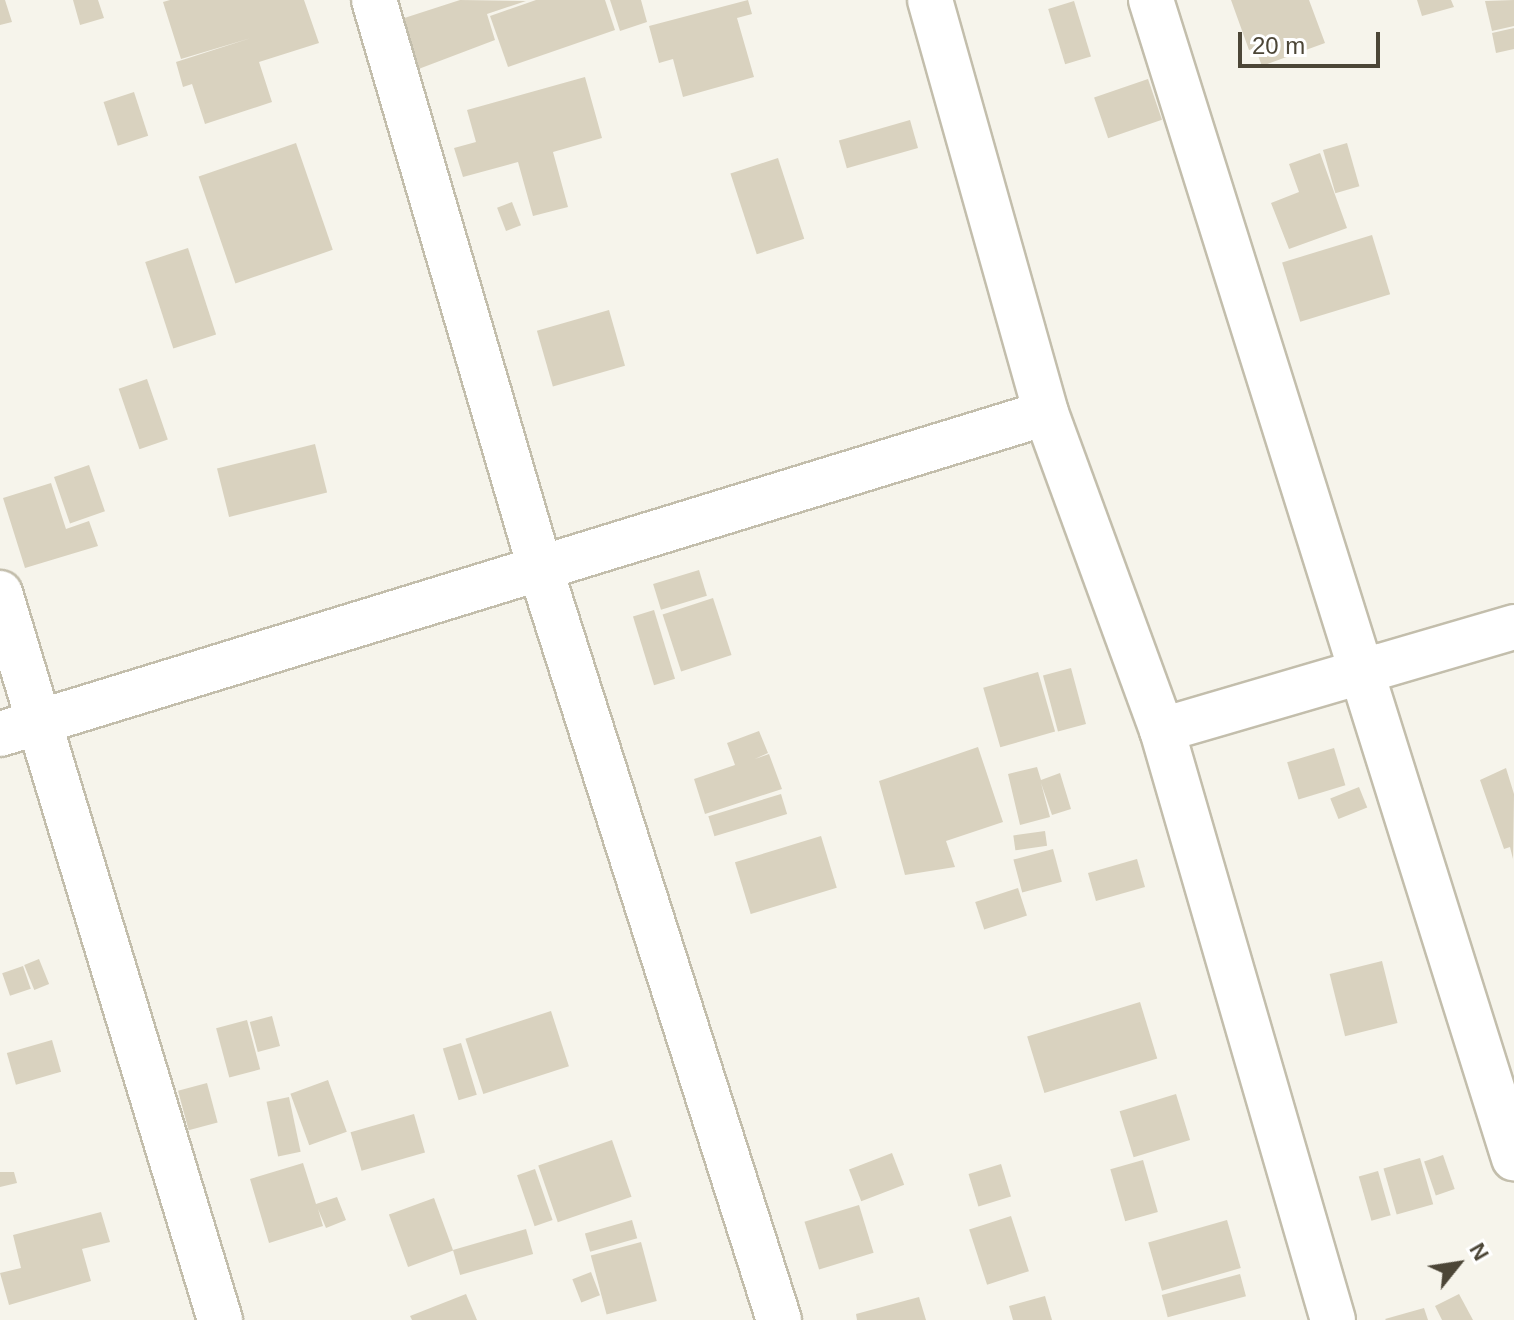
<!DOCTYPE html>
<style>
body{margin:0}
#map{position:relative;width:1514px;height:1320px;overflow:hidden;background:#f6f4eb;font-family:Helvetica,sans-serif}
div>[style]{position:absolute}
.building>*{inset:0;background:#d9d2bf;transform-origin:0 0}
.roads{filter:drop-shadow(2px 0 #c3beac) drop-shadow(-2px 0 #c3beac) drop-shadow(0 2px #c3beac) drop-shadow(0 -2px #c3beac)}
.minor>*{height:44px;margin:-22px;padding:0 22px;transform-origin:22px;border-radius:22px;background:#fff}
span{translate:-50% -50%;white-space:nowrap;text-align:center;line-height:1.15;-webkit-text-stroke:6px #fff;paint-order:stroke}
.north{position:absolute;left:1418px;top:1224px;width:80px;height:80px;-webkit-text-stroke:6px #fff;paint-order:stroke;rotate:60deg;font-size:22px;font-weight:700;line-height:32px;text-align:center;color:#4c4637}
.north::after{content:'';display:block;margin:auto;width:28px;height:36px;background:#4c4637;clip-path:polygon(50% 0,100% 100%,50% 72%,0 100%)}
.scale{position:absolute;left:1238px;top:32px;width:142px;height:36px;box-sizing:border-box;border:4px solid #4c4637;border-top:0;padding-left:10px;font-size:24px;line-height:28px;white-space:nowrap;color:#4c4637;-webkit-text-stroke:6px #fff;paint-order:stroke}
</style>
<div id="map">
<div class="building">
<div style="clip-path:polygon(0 0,5px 0,12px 22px,0 25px)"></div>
<div style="clip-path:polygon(73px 0,98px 0,104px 18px,80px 25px)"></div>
<div style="clip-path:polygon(170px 0,304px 0,319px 43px,259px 62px,272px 102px,205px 124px,192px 84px,183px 87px,176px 62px,251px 38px,181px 59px,163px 2px)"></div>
<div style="clip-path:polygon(460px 0,526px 1px,487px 14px,495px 40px,408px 73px,392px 22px)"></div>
<div style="clip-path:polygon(536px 0,605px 0,615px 30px,508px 67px,490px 16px)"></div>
<div style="clip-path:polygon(610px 0,641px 0,647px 22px,620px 31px)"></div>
<div style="clip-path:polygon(748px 0,752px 14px,737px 18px,754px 77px,683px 97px,673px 59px,659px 63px,649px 26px)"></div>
<div style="clip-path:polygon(1231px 0,1309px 0,1325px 43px,1262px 66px,1255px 48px,1249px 50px)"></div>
<div style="clip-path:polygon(1417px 0,1451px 0,1454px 7px,1422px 16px)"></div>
<div style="clip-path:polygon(1514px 0,1514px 26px,1492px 31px,1485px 1px)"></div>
<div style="left:1074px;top:1px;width:58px;height:27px;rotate:73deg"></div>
<div style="clip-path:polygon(1514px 28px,1514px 49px,1496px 53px,1492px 33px)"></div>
<div style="clip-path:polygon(585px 77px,602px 138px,553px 152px,568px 207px,533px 216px,518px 162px,463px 177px,454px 148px,476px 142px,467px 110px)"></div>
<div style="left:1148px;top:79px;width:43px;height:57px;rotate:71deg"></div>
<div style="left:134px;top:92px;width:46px;height:32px;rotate:72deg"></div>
<div style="left:910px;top:120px;width:29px;height:74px;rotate:74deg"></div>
<div style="left:296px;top:143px;width:113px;height:103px;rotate:71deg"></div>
<div style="left:1347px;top:143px;width:45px;height:25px;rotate:74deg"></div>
<div style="clip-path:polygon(1320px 153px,1347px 228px,1289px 249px,1271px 203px,1299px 192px,1289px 164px)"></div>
<div style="left:778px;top:158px;width:85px;height:50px;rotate:72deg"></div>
<div style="left:512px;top:202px;width:25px;height:16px;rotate:69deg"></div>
<div style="left:1372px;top:235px;width:62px;height:94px;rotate:73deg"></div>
<div style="left:188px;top:248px;width:91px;height:45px;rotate:72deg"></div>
<div style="left:609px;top:310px;width:58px;height:75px;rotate:74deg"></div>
<div style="left:147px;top:379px;width:64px;height:30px;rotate:71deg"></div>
<div style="left:315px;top:444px;width:50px;height:101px;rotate:76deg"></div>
<div style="left:89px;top:465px;width:49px;height:37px;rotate:71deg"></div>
<div style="clip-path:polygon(51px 483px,66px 529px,89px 521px,98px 546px,25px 568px,3px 498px)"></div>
<div style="left:699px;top:570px;width:27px;height:48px;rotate:73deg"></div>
<div style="left:713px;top:598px;width:60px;height:53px;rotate:72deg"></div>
<div style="left:654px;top:610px;width:72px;height:22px;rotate:73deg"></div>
<div style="left:1071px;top:668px;width:58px;height:29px;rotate:75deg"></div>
<div style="left:1038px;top:672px;width:62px;height:57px;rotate:74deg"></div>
<div style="clip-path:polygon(759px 731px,768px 753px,755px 759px,769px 754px,782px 789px,705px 814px,694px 779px,735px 765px,727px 743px)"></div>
<div style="clip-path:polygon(978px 747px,1003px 822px,946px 841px,955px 867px,905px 875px,879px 781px)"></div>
<div style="left:1334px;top:748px;width:39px;height:49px;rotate:73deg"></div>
<div style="clip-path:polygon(1037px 767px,1041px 780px,1060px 773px,1071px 809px,1052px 815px,1041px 783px,1050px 817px,1020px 825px,1008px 774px)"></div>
<div style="clip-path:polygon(1506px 768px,1514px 794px,1513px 859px,1510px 847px,1504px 849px,1480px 780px)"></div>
<div style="left:1359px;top:787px;width:22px;height:31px;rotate:68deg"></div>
<div style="left:781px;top:794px;width:21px;height:76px;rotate:73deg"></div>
<div style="left:1045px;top:831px;width:15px;height:32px;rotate:82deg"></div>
<div style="left:821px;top:836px;width:54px;height:90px;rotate:73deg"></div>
<div style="left:1053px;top:849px;width:34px;height:41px;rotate:75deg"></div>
<div style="left:1137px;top:859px;width:29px;height:51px;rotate:74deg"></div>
<div style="left:1018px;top:888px;width:29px;height:45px;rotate:72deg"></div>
<div style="left:39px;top:959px;width:27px;height:16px;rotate:68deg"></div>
<div style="left:1382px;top:961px;width:64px;height:54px;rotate:76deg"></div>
<div style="left:23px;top:966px;width:24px;height:22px;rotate:71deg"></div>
<div style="left:1140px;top:1002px;width:59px;height:118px;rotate:73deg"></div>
<div style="left:551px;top:1011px;width:58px;height:90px;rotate:72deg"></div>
<div style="left:272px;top:1016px;width:31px;height:23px;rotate:75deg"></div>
<div style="left:247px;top:1020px;width:51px;height:32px;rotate:75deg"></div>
<div style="left:52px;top:1040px;width:33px;height:47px;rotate:74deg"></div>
<div style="left:461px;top:1043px;width:54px;height:19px;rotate:73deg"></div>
<div style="left:328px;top:1080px;width:55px;height:40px;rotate:70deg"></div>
<div style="left:207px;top:1083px;width:41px;height:30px;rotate:75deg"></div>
<div style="left:1176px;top:1094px;width:48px;height:59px;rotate:73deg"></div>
<div style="left:289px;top:1097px;width:56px;height:23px;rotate:78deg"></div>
<div style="left:414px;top:1114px;width:40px;height:66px;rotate:74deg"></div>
<div style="left:612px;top:1140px;width:60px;height:78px;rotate:71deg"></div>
<div style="left:892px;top:1153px;width:34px;height:46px;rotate:69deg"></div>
<div style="left:1443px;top:1155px;width:36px;height:20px;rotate:71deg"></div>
<div style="left:1420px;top:1158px;width:48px;height:38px;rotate:74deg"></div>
<div style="left:1143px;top:1160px;width:54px;height:34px;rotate:74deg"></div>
<div style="clip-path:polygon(303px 1163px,316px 1204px,337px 1197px,346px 1220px,326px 1228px,318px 1209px,323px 1226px,269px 1243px,250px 1179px)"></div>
<div style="left:1001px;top:1164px;width:34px;height:34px;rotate:73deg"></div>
<div style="left:535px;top:1169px;width:54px;height:19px;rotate:71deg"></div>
<div style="left:1378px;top:1171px;width:46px;height:20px;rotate:74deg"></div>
<div style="clip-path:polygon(0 1172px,14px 1172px,17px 1183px,0 1187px)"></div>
<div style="left:434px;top:1198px;width:56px;height:48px;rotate:70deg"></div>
<div style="left:859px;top:1205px;width:50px;height:57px;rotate:73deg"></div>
<div style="clip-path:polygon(101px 1212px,110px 1242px,82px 1249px,91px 1281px,9px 1305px,0 1273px,21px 1268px,13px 1235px)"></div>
<div style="left:1011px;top:1216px;width:58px;height:44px;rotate:72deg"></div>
<div style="left:632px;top:1220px;width:19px;height:49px;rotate:74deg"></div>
<div style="left:1227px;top:1220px;width:50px;height:82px;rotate:74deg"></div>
<div style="left:526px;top:1229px;width:26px;height:76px;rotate:74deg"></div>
<div style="left:641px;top:1242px;width:61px;height:52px;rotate:75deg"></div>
<div style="left:591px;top:1272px;width:25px;height:20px;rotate:69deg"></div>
<div style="left:1240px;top:1274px;width:23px;height:81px;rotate:75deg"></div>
<div style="clip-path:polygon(466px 1294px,477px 1320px,412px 1320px,410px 1316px)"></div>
<div style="clip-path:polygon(1459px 1294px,1473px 1320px,1442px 1320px,1435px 1306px)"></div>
<div style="clip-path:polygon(1045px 1296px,1052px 1320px,1013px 1320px,1009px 1306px)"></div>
<div style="clip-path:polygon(919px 1297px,926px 1320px,857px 1320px,856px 1314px)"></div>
<div style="clip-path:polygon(1424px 1308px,1428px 1320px,1386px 1320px,1385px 1319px)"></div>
</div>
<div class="roads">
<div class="minor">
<div style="left:374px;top:0;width:595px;rotate:73.7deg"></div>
<div style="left:541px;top:571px;width:786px;rotate:72.37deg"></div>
<div style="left:930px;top:0;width:429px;rotate:74.3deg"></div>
<div style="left:1046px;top:413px;width:338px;rotate:69.9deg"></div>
<div style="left:1162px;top:730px;width:614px;rotate:73.84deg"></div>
<div style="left:1151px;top:0;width:1214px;rotate:72.6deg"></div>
<div style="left:0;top:593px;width:760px;rotate:73.16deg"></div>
<div style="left:1162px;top:730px;width:367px;rotate:-16.3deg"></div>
<div style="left:0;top:734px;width:1094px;rotate:-17.06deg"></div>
</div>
</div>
<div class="north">N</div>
<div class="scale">20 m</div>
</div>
